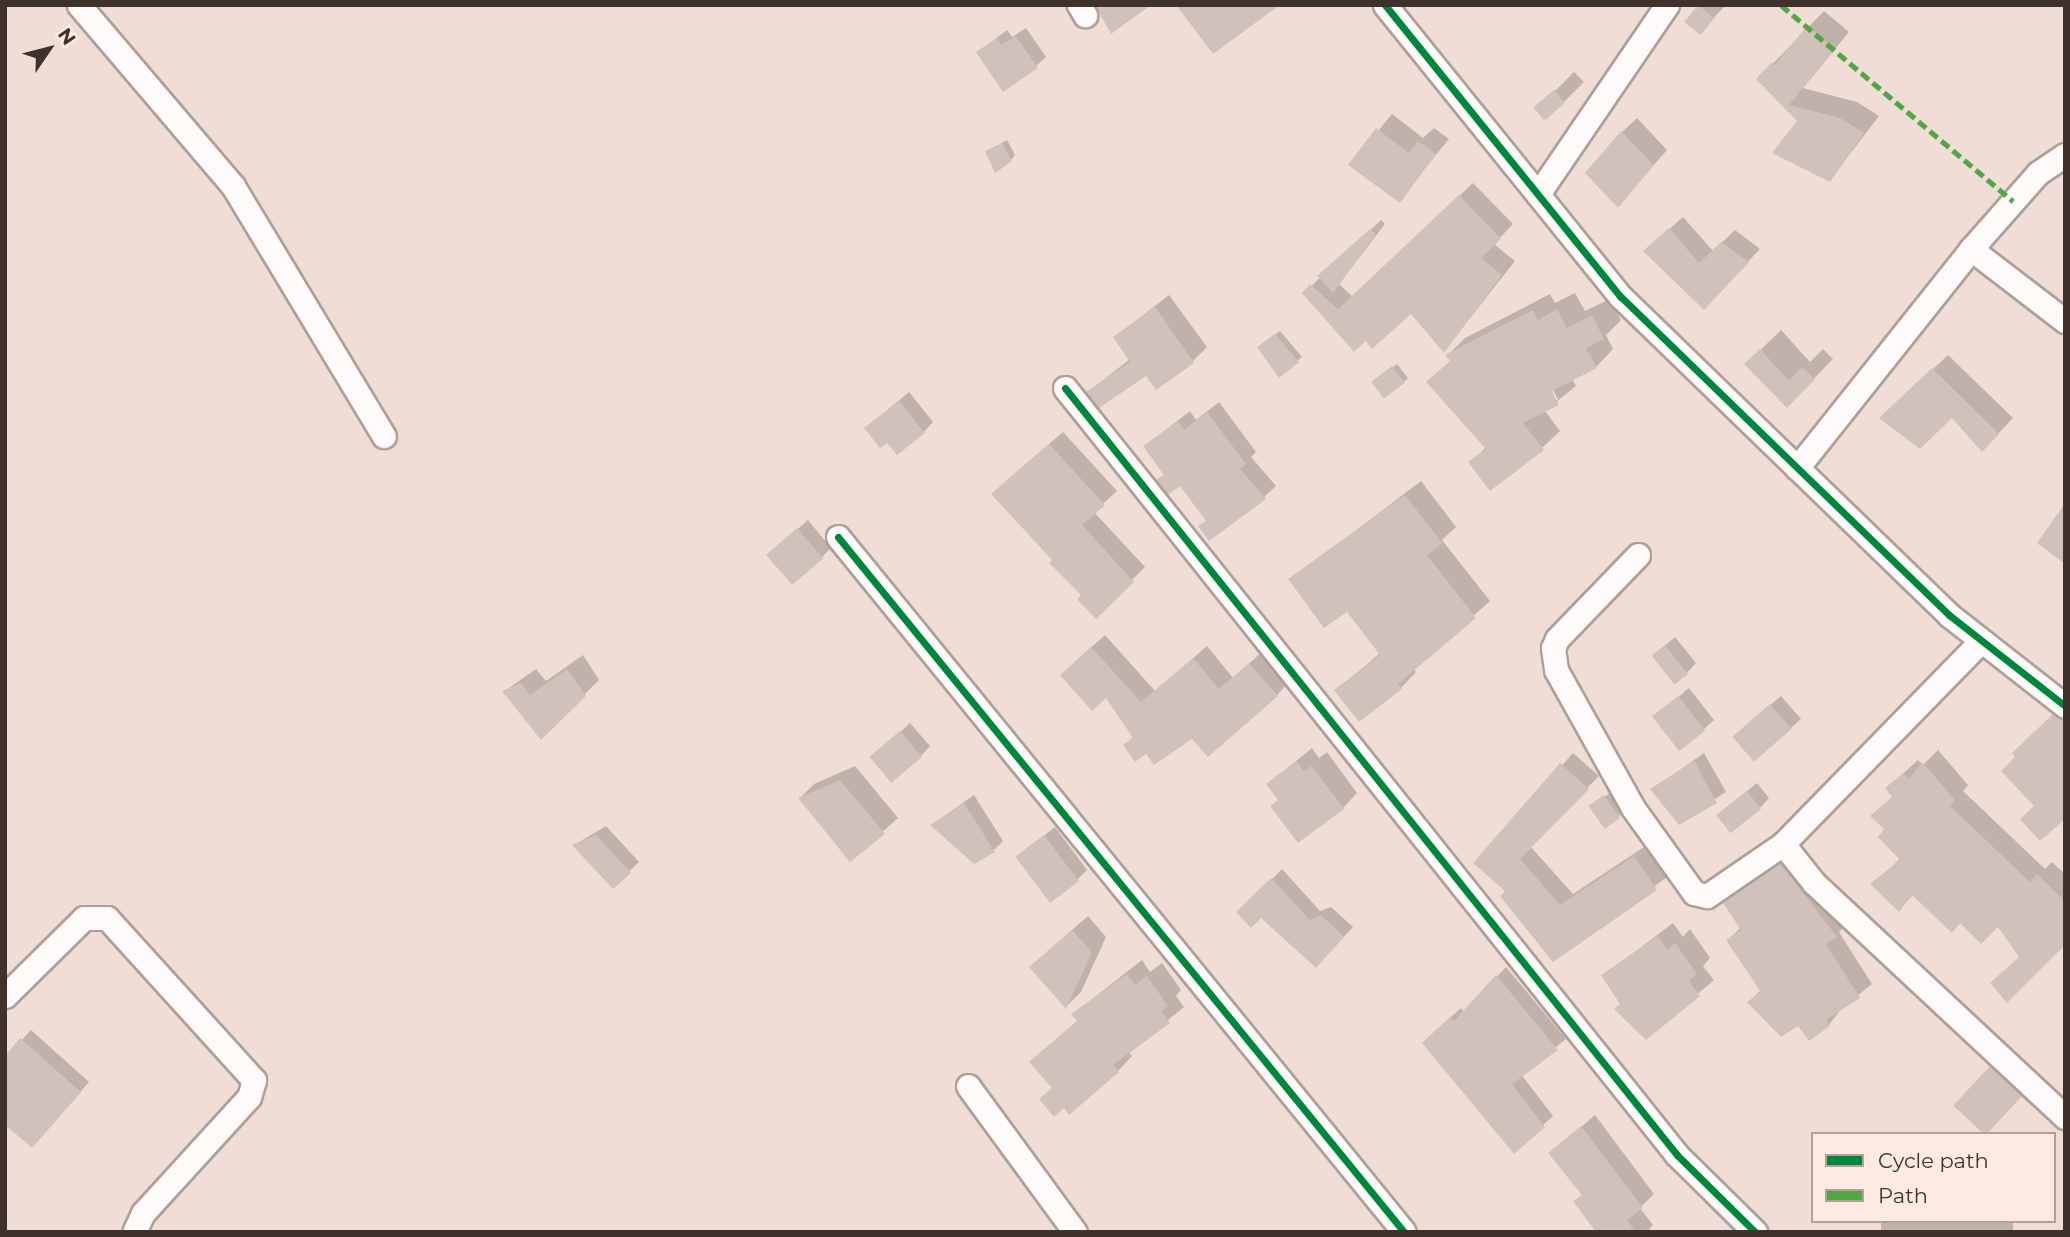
<!DOCTYPE html>
<style>
body{margin:0}
#map{position:relative;width:2070px;height:1237px;overflow:hidden;background:#f0ded6;font-family:Montserrat,sans-serif}
div>[style]{position:absolute}
.shadow>*{inset:0;background:#0003;transform-origin:0 0}
.building>*{inset:0;background:#d0c1bb;transform-origin:0 0}
.roads{filter:drop-shadow(2px 0 #ada09a) drop-shadow(-2px 0 #ada09a) drop-shadow(0 2px #ada09a) drop-shadow(0 -2px #ada09a)}
.minor>*{height:23px;margin:-11.5px;padding:0 11.5px;transform-origin:11.5px;border-radius:11.5px;background:#fdfaf9}
.quiet>*{height:5px;margin-top:-2.5px;transform-origin:0;background:repeating-linear-gradient(90deg,#54a543 0 10px,transparent 0 15px)}
.cycleway>*{height:7px;margin:-3.5px;padding:0 3.5px;transform-origin:3.5px;border-radius:3.5px;background:#00873e}
span{translate:-50% -50%;white-space:nowrap;text-align:center;line-height:1.15;-webkit-text-stroke:7px #ffeae1;paint-order:stroke}
.frame{position:absolute;inset:0;border:7px solid #3f322c;pointer-events:none}
.legend{position:absolute;left:1811px;top:1132px;width:245px;height:91px;box-sizing:border-box;background:#ffeae1;border:2px solid #b2a099;margin:0;padding:9px 12px;list-style:none;font-size:21px;color:#3f322c}
.legend li{display:flex;align-items:center;gap:14px;height:35px}
.legend b{width:35px;border:2px solid #b2a099}
.north{position:absolute;left:14px;top:14px;width:70px;height:70px;-webkit-text-stroke:5px #ffeae1;paint-order:stroke;rotate:55deg;font-size:19px;font-weight:700;line-height:28px;text-align:center;color:#3f322c}
.north::after{content:'';display:block;margin:auto;width:24px;height:32px;background:#3f322c;clip-path:polygon(50% 0,100% 100%,50% 72%,0 100%)}
</style>
<div id="map">
<div class="shadow">
<div style="clip-path:polygon(1700px 5px,1726px 5px,1700px 32px,1687px 21px)"></div>
<div style="clip-path:polygon(1824px 11px,1849px 32px,1803px 88px,1857px 102px,1879px 116px,1830px 180px,1800px 121px,1758px 79px)"></div>
<div style="clip-path:polygon(1026px 28px,1046px 57px,1036px 66px,978px 52px,1007px 30px,1012px 37px)"></div>
<div style="left:1574px;top:72px;width:14px;height:52px;rotate:45deg"></div>
<div style="clip-path:polygon(1392px 114px,1423px 138px,1434px 128px,1449px 139px,1399px 200px,1351px 164px)"></div>
<div style="clip-path:polygon(1637px 118px,1667px 150px,1618px 206px,1622px 132px)"></div>
<div style="clip-path:polygon(1007px 140px,1015px 155px,1011px 160px,987px 152px)"></div>
<div style="clip-path:polygon(1473px 183px,1513px 224px,1494px 244px,1515px 261px,1444px 351px,1411px 312px,1366px 339px,1304px 293px,1381px 220px,1385px 224px,1339px 284px,1353px 297px)"></div>
<div style="clip-path:polygon(1683px 217px,1713px 251px,1735px 230px,1760px 249px,1717px 294px,1658px 239px)"></div>
<div style="clip-path:polygon(evenodd,1575px 293px,1585px 311px,1610px 299px,1621px 320px,1606px 335px,1613px 349px,1596px 367px,1572px 379px,1576px 386px,1545px 411px,1560px 431px,1542px 448px,1471px 463px,1486px 447px,1448px 355px,1465px 338px,1550px 294px,1555px 303px,1575px 293px,1550px 383px,1558px 400px,1554px 400px,1550px 383px)"></div>
<div style="clip-path:polygon(1169px 295px,1207px 347px,1193px 361px,1088px 392px,1130px 359px,1115px 337px)"></div>
<div style="clip-path:polygon(1781px 330px,1810px 362px,1823px 349px,1833px 359px,1787px 406px,1746px 364px)"></div>
<div style="clip-path:polygon(1280px 331px,1302px 357px,1297px 361px,1264px 343px)"></div>
<div style="clip-path:polygon(1948px 355px,2013px 418px,1997px 435px,1953px 415px,1896px 404px)"></div>
<div style="clip-path:polygon(1397px 364px,1408px 378px,1404px 382px,1379px 378px)"></div>
<div style="clip-path:polygon(909px 392px,933px 422px,924px 432px,887px 440px,866px 428px)"></div>
<div style="clip-path:polygon(1219px 402px,1256px 452px,1251px 457px,1276px 486px,1264px 497px,1207px 520px,1180px 483px,1158px 480px,1165px 474px,1145px 446px,1190px 411px,1196px 420px)"></div>
<div style="clip-path:polygon(1063px 432px,1117px 491px,1094px 512px,1145px 567px,1096px 616px,1006px 481px)"></div>
<div style="clip-path:polygon(1421px 481px,1456px 527px,1442px 540px,1490px 601px,1414px 669px,1416px 672px,1401px 688px,1337px 690px,1380px 653px,1347px 609px,1291px 580px)"></div>
<div style="clip-path:polygon(808px 520px,831px 548px,822px 557px,778px 546px)"></div>
<div style="clip-path:polygon(1105px 635px,1155px 691px,1207px 646px,1233px 678px,1262px 652px,1289px 682px,1277px 695px,1193px 736px,1146px 752px,1126px 745px,1134px 736px,1106px 695px,1075px 662px)"></div>
<div style="clip-path:polygon(1675px 637px,1696px 663px,1687px 673px,1654px 655px)"></div>
<div style="clip-path:polygon(583px 655px,599px 680px,541px 737px,505px 691px,536px 669px,546px 681px)"></div>
<div style="clip-path:polygon(1689px 688px,1714px 720px,1682px 749px,1665px 708px)"></div>
<div style="clip-path:polygon(1781px 696px,1801px 719px,1754px 760px,1744px 727px)"></div>
<div style="clip-path:polygon(910px 723px,930px 746px,921px 756px,882px 749px)"></div>
<div style="clip-path:polygon(1312px 748px,1319px 758px,1327px 752px,1357px 793px,1343px 808px,1279px 799px,1268px 784px)"></div>
<div style="clip-path:polygon(1938px 750px,1968px 785px,1963px 791px,2045px 869px,2052px 862px,2065px 874px,2065px 942px,2021px 956px,1998px 925px,1961px 922px,1952px 931px,1914px 894px,1899px 909px,1873px 884px,1901px 858px,1886px 829px,1893px 796px,1887px 788px,1918px 760px,1923px 765px)"></div>
<div style="clip-path:polygon(1573px 753px,1599px 776px,1530px 846px,1573px 894px,1647px 845px,1667px 877px,1554px 960px,1507px 891px,1475px 863px)"></div>
<div style="clip-path:polygon(1704px 753px,1726px 792px,1679px 822px,1653px 789px)"></div>
<div style="clip-path:polygon(855px 766px,898px 818px,851px 860px,800px 798px,814px 784px)"></div>
<div style="clip-path:polygon(1757px 783px,1769px 798px,1760px 808px,1717px 815px)"></div>
<div style="clip-path:polygon(1610px 793px,1623px 812px,1619px 816px,1594px 805px)"></div>
<div style="clip-path:polygon(974px 795px,1003px 841px,994px 850px,933px 824px)"></div>
<div style="clip-path:polygon(606px 826px,639px 862px,613px 887px,574px 845px)"></div>
<div style="clip-path:polygon(1055px 827px,1087px 870px,1077px 880px,1017px 857px)"></div>
<div style="clip-path:polygon(1794px 851px,1849px 922px,1839px 932px,1872px 984px,1841px 1009px,1829px 1025px,1798px 1023px,1749px 1002px,1761px 990px,1728px 940px,1741px 927px,1726px 903px)"></div>
<div style="clip-path:polygon(1282px 869px,1320px 911px,1331px 907px,1353px 927px,1325px 957px,1261px 915px,1239px 912px)"></div>
<div style="clip-path:polygon(1088px 916px,1106px 937px,1081px 992px,1066px 1007px,1046px 953px)"></div>
<div style="clip-path:polygon(1673px 923px,1683px 937px,1690px 929px,1710px 958px,1703px 966px,1714px 980px,1646px 1038px,1603px 976px)"></div>
<div style="clip-path:polygon(1142px 960px,1150px 972px,1162px 963px,1181px 990px,1176px 996px,1184px 1007px,1129px 1052px,1132px 1056px,1118px 1071px,1053px 1087px,1078px 1020px,1073px 1014px)"></div>
<div style="clip-path:polygon(1506px 967px,1566px 1039px,1521px 1074px,1553px 1116px,1543px 1125px,1433px 1033px,1461px 1008px,1464px 1012px)"></div>
<div style="clip-path:polygon(31px 1030px,89px 1082px,42px 1136px,22px 1040px)"></div>
<div style="left:2005px;top:1053px;width:40px;height:72px;rotate:42deg"></div>
<div style="clip-path:polygon(1595px 1115px,1654px 1194px,1640px 1208px,1653px 1225px,1647px 1232px,1598px 1232px,1583px 1194px,1551px 1153px)"></div>
<div style="left:1881px;top:1221px;width:132px;height:16px"></div>
</div>
<div class="building">
<div style="clip-path:polygon(1095px 5px,1151px 5px,1111px 34px)"></div>
<div style="clip-path:polygon(1176px 5px,1280px 5px,1213px 54px)"></div>
<div style="left:1698px;top:5px;width:21px;height:22px;rotate:39deg"></div>
<div style="clip-path:polygon(1807px 26px,1834px 49px,1789px 105px,1840px 118px,1864px 133px,1830px 182px,1772px 153px,1797px 121px,1756px 79px,1772px 62px,1775px 65px)"></div>
<div style="clip-path:polygon(1016px 36px,1038px 68px,1003px 92px,976px 52px,997px 38px,1001px 45px)"></div>
<div style="left:1554px;top:90px;width:17px;height:27px;rotate:50deg"></div>
<div style="clip-path:polygon(1376px 128px,1409px 153px,1418px 141px,1436px 154px,1400px 203px,1348px 165px)"></div>
<div style="clip-path:polygon(1621px 131px,1654px 165px,1618px 208px,1585px 173px)"></div>
<div style="clip-path:polygon(1002px 143px,1012px 161px,995px 173px,985px 151px)"></div>
<div style="clip-path:polygon(1459px 195px,1501px 239px,1481px 258px,1502px 275px,1444px 353px,1411px 314px,1372px 349px,1366px 341px,1354px 352px,1302px 293px,1310px 284px,1338px 309px)"></div>
<div style="clip-path:polygon(1669px 228px,1699px 263px,1721px 242px,1749px 262px,1704px 310px,1643px 251px)"></div>
<div style="clip-path:polygon(1370px 229px,1376px 234px,1333px 293px,1317px 276px)"></div>
<div style="clip-path:polygon(1155px 307px,1194px 363px,1156px 390px,1146px 376px,1099px 408px,1086px 392px,1130px 362px,1113px 337px)"></div>
<div style="clip-path:polygon(1557px 309px,1567px 328px,1592px 315px,1604px 339px,1586px 348px,1597px 368px,1552px 391px,1559px 405px,1523px 423px,1544px 450px,1490px 491px,1468px 462px,1486px 449px,1426px 382px,1450px 361px,1445px 355px,1533px 310px,1538px 320px)"></div>
<div style="clip-path:polygon(1275px 334px,1299px 362px,1279px 378px,1257px 347px)"></div>
<div style="clip-path:polygon(1760px 349px,1789px 381px,1802px 367px,1815px 379px,1787px 408px,1744px 364px)"></div>
<div style="left:1392px;top:366px;width:21px;height:26px;rotate:53deg"></div>
<div style="clip-path:polygon(1932px 368px,1999px 434px,1982px 452px,1952px 418px,1920px 449px,1879px 418px)"></div>
<div style="clip-path:polygon(899px 401px,925px 433px,897px 455px,887px 443px,880px 448px,864px 428px)"></div>
<div style="clip-path:polygon(1207px 412px,1246px 464px,1240px 469px,1266px 499px,1209px 541px,1198px 526px,1206px 521px,1180px 486px,1168px 495px,1156px 480px,1164px 475px,1143px 446px,1178px 421px,1184px 430px)"></div>
<div style="clip-path:polygon(1049px 444px,1105px 505px,1082px 525px,1134px 582px,1096px 619px,1077px 599px,1081px 595px,1049px 563px,1052px 560px,991px 494px)"></div>
<div style="clip-path:polygon(1405px 495px,1442px 543px,1427px 555px,1476px 618px,1398px 684px,1402px 689px,1359px 722px,1334px 690px,1380px 655px,1347px 612px,1324px 628px,1288px 579px)"></div>
<div style="clip-path:polygon(2065px 503px,2065px 564px,2037px 543px)"></div>
<div style="left:797px;top:528px;width:40px;height:41px;rotate:49deg"></div>
<div style="left:1665px;top:645px;width:37px;height:17px;rotate:52deg"></div>
<div style="clip-path:polygon(1091px 647px,1141px 702px,1193px 658px,1219px 689px,1249px 663px,1278px 696px,1208px 757px,1192px 739px,1154px 765px,1146px 754px,1135px 762px,1123px 745px,1133px 738px,1106px 698px,1092px 711px,1060px 675px)"></div>
<div style="clip-path:polygon(567px 669px,586px 696px,541px 740px,502px 691px,521px 683px,530px 695px)"></div>
<div style="left:1678px;top:696px;width:44px;height:33px;rotate:52deg"></div>
<div style="left:1770px;top:704px;width:33px;height:50px;rotate:49deg"></div>
<div style="clip-path:polygon(2053px 714px,2065px 723px,2065px 819px,2040px 841px,2020px 819px,2034px 806px,2001px 771px,2015px 757px,2012px 753px)"></div>
<div style="left:900px;top:731px;width:34px;height:40px;rotate:50deg"></div>
<div style="clip-path:polygon(1296px 761px,1304px 771px,1312px 766px,1344px 809px,1298px 843px,1270px 806px,1278px 800px,1266px 784px)"></div>
<div style="clip-path:polygon(1694px 761px,1717px 803px,1679px 825px,1650px 789px)"></div>
<div style="clip-path:polygon(1922px 762px,1955px 800px,1950px 806px,2030px 882px,2037px 874px,2065px 901px,2065px 945px,2007px 1003px,1990px 983px,2019px 957px,1998px 927px,1981px 944px,1960px 923px,1952px 933px,1912px 895px,1899px 912px,1870px 884px,1900px 860px,1878px 837px,1884px 829px,1870px 816px,1892px 797px,1885px 788px,1903px 773px,1909px 779px)"></div>
<div style="clip-path:polygon(1560px 763px,1589px 789px,1520px 859px,1560px 905px,1634px 856px,1657px 890px,1553px 962px,1500px 896px,1505px 891px,1473px 863px)"></div>
<div style="clip-path:polygon(840px 780px,885px 834px,850px 862px,798px 798px)"></div>
<div style="left:1747px;top:791px;width:23px;height:39px;rotate:52deg"></div>
<div style="left:1604px;top:795px;width:28px;height:19px;rotate:55deg"></div>
<div style="clip-path:polygon(964px 803px,995px 852px,974px 864px,930px 825px)"></div>
<div style="clip-path:polygon(596px 835px,631px 873px,613px 889px,572px 845px)"></div>
<div style="left:1044px;top:835px;width:58px;height:36px;rotate:53deg"></div>
<div style="clip-path:polygon(1780px 863px,1837px 937px,1826px 944px,1860px 998px,1826px 1020px,1830px 1026px,1809px 1041px,1798px 1026px,1781px 1037px,1747px 1002px,1761px 992px,1726px 940px,1741px 930px,1723px 903px)"></div>
<div style="clip-path:polygon(1271px 878px,1310px 920px,1321px 915px,1344px 937px,1316px 968px,1261px 918px,1251px 928px,1236px 912px)"></div>
<div style="clip-path:polygon(1072px 930px,1092px 952px,1066px 1009px,1029px 967px)"></div>
<div style="clip-path:polygon(1658px 936px,1667px 950px,1675px 943px,1697px 974px,1689px 981px,1700px 996px,1646px 1040px,1614px 1009px,1620px 1004px,1601px 975px)"></div>
<div style="clip-path:polygon(1127px 974px,1135px 985px,1147px 976px,1168px 1006px,1161px 1011px,1170px 1023px,1113px 1065px,1119px 1072px,1069px 1115px,1064px 1108px,1054px 1117px,1039px 1099px,1052px 1088px,1029px 1062px,1077px 1021px,1071px 1014px)"></div>
<div style="clip-path:polygon(1496px 975px,1558px 1050px,1512px 1084px,1545px 1127px,1514px 1154px,1422px 1043px,1450px 1017px,1454px 1021px)"></div>
<div style="clip-path:polygon(20px 1038px,81px 1092px,32px 1148px,5px 1125px,5px 1056px)"></div>
<div style="left:1990px;top:1066px;width:44px;height:54px;rotate:43deg"></div>
<div style="clip-path:polygon(1581px 1126px,1643px 1208px,1627px 1220px,1636px 1232px,1596px 1232px,1573px 1201px,1582px 1195px,1548px 1153px)"></div>
</div>
<div class="roads">
<div class="minor">
<div style="left:79px;top:5px;width:238px;rotate:49.6deg"></div>
<div style="left:233px;top:186px;width:292px;rotate:58.9deg"></div>
<div style="left:1079px;top:5px;width:12px;rotate:59deg"></div>
<div style="left:1385px;top:5px;width:375px;rotate:51.1deg"></div>
<div style="left:1621px;top:297px;width:457px;rotate:44.1deg"></div>
<div style="left:1949px;top:615px;width:147px;rotate:38.1deg"></div>
<div style="left:1538px;top:194px;width:229px;rotate:-55.7deg"></div>
<div style="left:1971px;top:249px;width:118px;rotate:37.5deg"></div>
<div style="left:1065px;top:388px;width:981px;rotate:51.41deg"></div>
<div style="left:1677px;top:1155px;width:110px;rotate:44.6deg"></div>
<div style="left:1797px;top:468px;width:280px;rotate:-51.5deg"></div>
<div style="left:1971px;top:249px;width:101px;rotate:-48.6deg"></div>
<div style="left:2038px;top:173px;width:32px;rotate:-34deg"></div>
<div style="left:838px;top:537px;width:896px;rotate:50.84deg"></div>
<div style="left:1638px;top:555px;width:117px;rotate:134deg"></div>
<div style="left:1557px;top:639px;width:10px;rotate:114deg"></div>
<div style="left:1553px;top:648px;width:22px;rotate:82deg"></div>
<div style="left:1556px;top:670px;width:158px;rotate:60.8deg"></div>
<div style="left:1633px;top:808px;width:105px;rotate:54.3deg"></div>
<div style="left:1694px;top:893px;width:13px;rotate:13deg"></div>
<div style="left:1707px;top:896px;width:92px;rotate:-34.4deg"></div>
<div style="left:1980px;top:642px;width:282px;rotate:134.3deg"></div>
<div style="left:1783px;top:844px;width:50px;rotate:51.5deg"></div>
<div style="left:1814px;top:883px;width:343px;rotate:43deg"></div>
<div style="left:5px;top:996px;width:111px;rotate:-44.6deg"></div>
<div style="left:84px;top:918px;width:23px"></div>
<div style="left:107px;top:918px;width:219px;rotate:47.8deg"></div>
<div style="left:254px;top:1080px;width:18px;rotate:106deg"></div>
<div style="left:249px;top:1097px;width:157px;rotate:132.4deg"></div>
<div style="left:143px;top:1213px;width:21px;rotate:115deg"></div>
<div style="left:968px;top:1086px;width:181px;rotate:53.8deg"></div>
</div>
</div>
<div class="quiet">
<div style="left:1781px;top:5px;width:304px;rotate:40.2deg"></div>
</div>
<div class="cycleway">
<div style="left:1385px;top:5px;width:375px;rotate:51.1deg"></div>
<div style="left:1621px;top:297px;width:457px;rotate:44.1deg"></div>
<div style="left:1949px;top:615px;width:147px;rotate:38.1deg"></div>
<div style="left:1065px;top:388px;width:981px;rotate:51.41deg"></div>
<div style="left:1677px;top:1155px;width:110px;rotate:44.6deg"></div>
<div style="left:838px;top:537px;width:896px;rotate:50.84deg"></div>
</div>
<div class="frame"></div>
<ul class="legend">
<li><b style="height:9px;background:#00873e"></b>Cycle path</li>
<li><b style="height:9px;background:#54a543"></b>Path</li>
</ul>
<div class="north">N</div>
</div>
